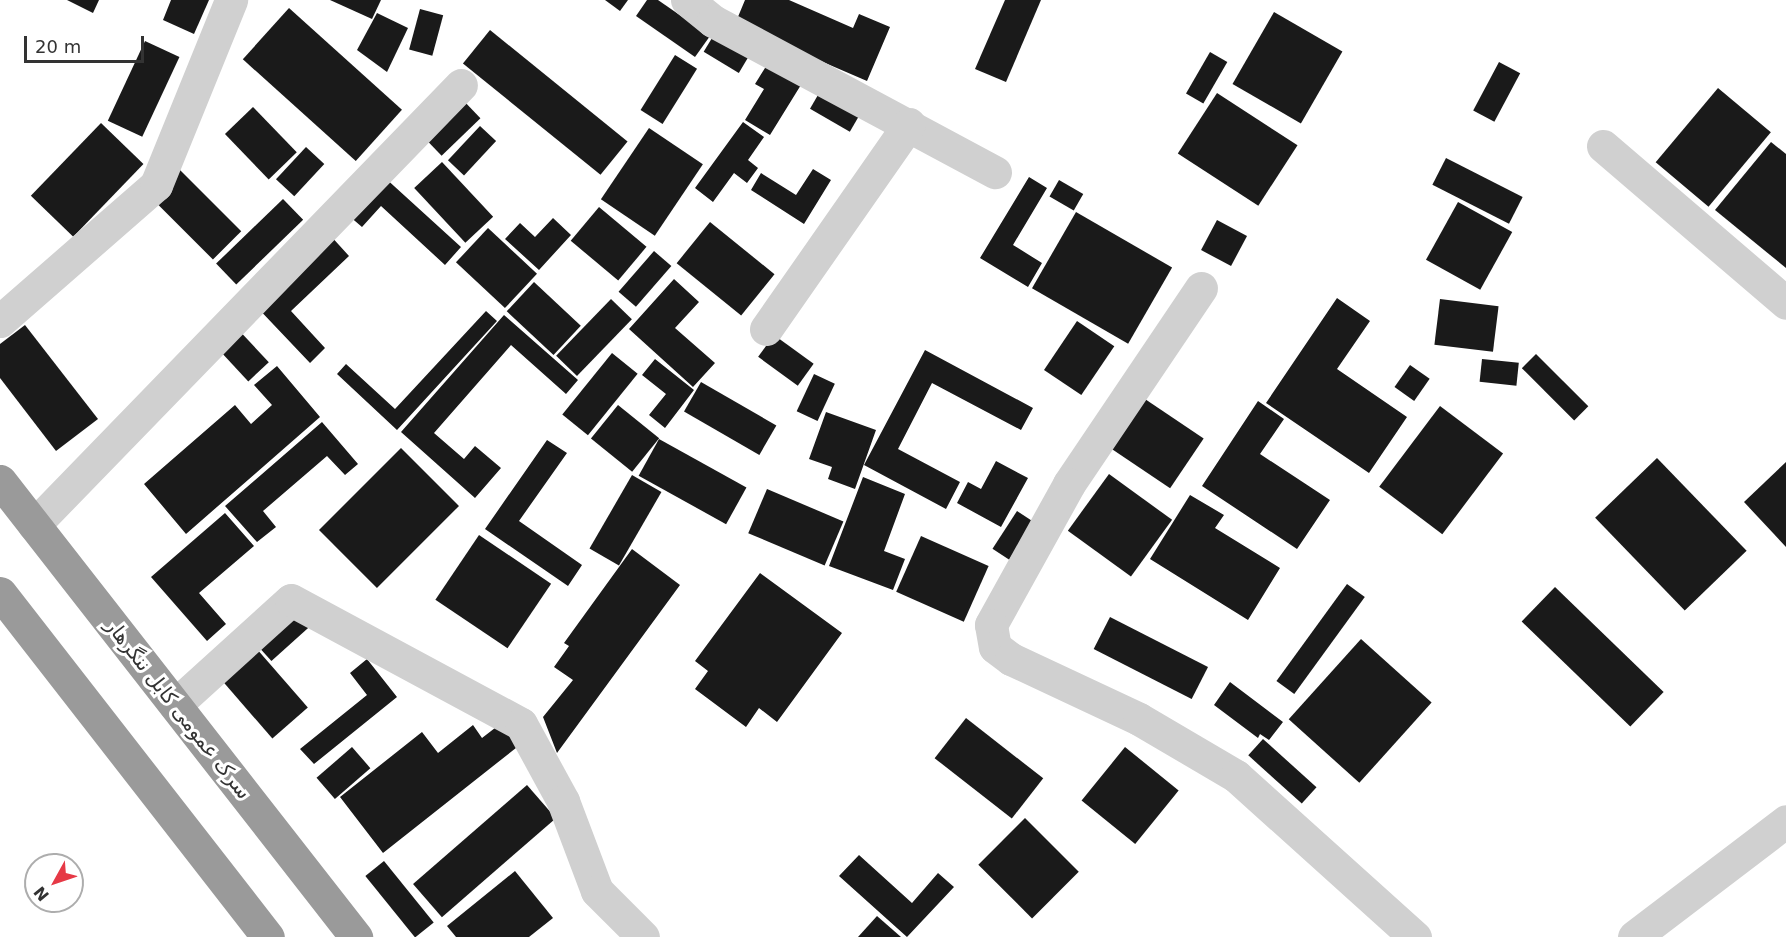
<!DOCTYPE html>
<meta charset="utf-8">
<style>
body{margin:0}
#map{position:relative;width:1786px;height:937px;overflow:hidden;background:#fff;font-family:"DejaVu Sans","Noto Sans Arabic",sans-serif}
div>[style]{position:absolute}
.building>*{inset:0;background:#1a1a1a;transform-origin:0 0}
.minor>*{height:33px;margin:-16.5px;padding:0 16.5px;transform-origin:16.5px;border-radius:16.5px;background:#d0d0d0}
.highway>*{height:33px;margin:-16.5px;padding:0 16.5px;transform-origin:16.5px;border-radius:16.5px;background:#9a9a9a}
span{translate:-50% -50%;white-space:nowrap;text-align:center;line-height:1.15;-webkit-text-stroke:6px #fff;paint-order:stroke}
.street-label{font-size:20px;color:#333}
.north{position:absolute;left:24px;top:853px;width:60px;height:60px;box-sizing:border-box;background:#fff;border:2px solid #adadad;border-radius:50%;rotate:230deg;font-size:16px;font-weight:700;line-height:24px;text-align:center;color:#333}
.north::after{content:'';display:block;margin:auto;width:21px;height:27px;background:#e63946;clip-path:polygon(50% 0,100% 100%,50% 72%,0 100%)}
.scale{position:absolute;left:24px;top:36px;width:120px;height:27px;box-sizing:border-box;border:3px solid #333;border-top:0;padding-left:8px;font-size:18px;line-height:21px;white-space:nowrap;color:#333;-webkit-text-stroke:4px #fff;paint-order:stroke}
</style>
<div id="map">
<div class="building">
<div style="clip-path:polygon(67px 0,99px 0,93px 13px)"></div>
<div style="clip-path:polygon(171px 0,209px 0,194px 34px,163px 20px)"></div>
<div style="clip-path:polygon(330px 0,381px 0,372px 19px)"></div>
<div style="clip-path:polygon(605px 0,628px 0,620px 11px)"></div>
<div style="clip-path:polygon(647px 0,658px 0,710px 36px,695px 57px,636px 16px)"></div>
<div style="clip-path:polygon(745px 0,789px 0,853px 28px,859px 14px,890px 27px,867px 81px,735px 24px)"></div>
<div style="clip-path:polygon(1005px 0,1041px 0,1006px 82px,975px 69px)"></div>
<div style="left:289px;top:8px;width:152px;height:69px;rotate:42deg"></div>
<div style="left:420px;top:9px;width:24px;height:42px;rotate:15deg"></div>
<div style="left:1274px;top:12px;width:79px;height:83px;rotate:30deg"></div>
<div style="clip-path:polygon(377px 13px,408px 28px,387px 72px,357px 50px)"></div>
<div style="left:490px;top:30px;width:177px;height:43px;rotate:39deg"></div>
<div style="left:715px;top:33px;width:41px;height:22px;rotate:31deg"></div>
<div style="left:145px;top:41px;width:38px;height:88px;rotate:25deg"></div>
<div style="left:1210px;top:52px;width:20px;height:48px;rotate:30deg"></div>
<div style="left:675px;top:55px;width:26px;height:65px;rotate:32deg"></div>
<div style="clip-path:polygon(770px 60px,804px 80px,770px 135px,745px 120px,764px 89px,755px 84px)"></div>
<div style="left:1499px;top:62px;width:24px;height:55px;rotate:28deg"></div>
<div style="left:822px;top:88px;width:46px;height:24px;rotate:30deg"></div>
<div style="left:1718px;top:88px;width:69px;height:97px;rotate:40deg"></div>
<div style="left:1217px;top:93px;width:96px;height:72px;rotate:33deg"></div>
<div style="left:461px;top:98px;width:28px;height:54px;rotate:46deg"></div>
<div style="left:253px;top:107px;width:63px;height:39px;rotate:46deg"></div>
<div style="clip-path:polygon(743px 122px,764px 137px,748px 160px,758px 168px,747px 183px,734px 173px,713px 202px,695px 188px)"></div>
<div style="left:101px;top:123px;width:59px;height:101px;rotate:44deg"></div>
<div style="left:480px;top:126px;width:22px;height:47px;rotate:43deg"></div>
<div style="left:649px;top:128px;width:65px;height:86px;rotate:34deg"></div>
<div style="clip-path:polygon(1771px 142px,1786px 154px,1786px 268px,1715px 210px)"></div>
<div style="left:306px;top:147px;width:25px;height:44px;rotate:43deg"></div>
<div style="left:1446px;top:158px;width:86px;height:30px;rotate:27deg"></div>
<div style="left:442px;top:162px;width:75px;height:38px;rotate:47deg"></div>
<div style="left:179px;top:169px;width:88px;height:40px;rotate:45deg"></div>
<div style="clip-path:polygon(813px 169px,831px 180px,804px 224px,751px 190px,761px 173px,796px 195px)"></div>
<div style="clip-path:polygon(383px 176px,461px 247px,445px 265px,381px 206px,362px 227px,348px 215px)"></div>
<div style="clip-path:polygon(1029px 177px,1047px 188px,1013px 245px,1042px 263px,1028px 287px,980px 258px)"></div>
<div style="left:1059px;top:180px;width:28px;height:19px;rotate:30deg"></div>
<div style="left:283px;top:199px;width:29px;height:93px;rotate:46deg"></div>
<div style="left:1458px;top:202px;width:62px;height:66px;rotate:29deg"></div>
<div style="left:599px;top:207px;width:62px;height:44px;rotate:40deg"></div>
<div style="left:1076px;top:212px;width:111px;height:88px;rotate:30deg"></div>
<div style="clip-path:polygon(553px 218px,571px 235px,539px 270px,505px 239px,520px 223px,535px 237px)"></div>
<div style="left:1217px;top:220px;width:34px;height:34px;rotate:28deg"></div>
<div style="left:710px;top:222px;width:83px;height:53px;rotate:39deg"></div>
<div style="left:488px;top:228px;width:67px;height:47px;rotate:43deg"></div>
<div style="clip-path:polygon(329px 234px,349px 256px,291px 311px,325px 348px,310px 363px,254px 304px)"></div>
<div style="left:654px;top:251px;width:23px;height:54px;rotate:41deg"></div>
<div style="clip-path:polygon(674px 279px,699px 302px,675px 328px,715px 363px,693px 387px,629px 329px)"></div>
<div style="left:534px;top:282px;width:64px;height:40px;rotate:43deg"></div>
<div style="clip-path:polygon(1337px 298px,1370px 321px,1337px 369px,1407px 417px,1369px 473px,1266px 403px)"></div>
<div style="left:611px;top:299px;width:29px;height:79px;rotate:44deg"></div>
<div style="left:1440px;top:299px;width:59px;height:46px;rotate:7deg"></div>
<div style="clip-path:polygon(486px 311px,497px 321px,397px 430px,337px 374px,346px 364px,395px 409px)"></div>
<div style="clip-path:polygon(504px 315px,578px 380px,566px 394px,511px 345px,434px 433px,464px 459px,475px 446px,501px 468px,475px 498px,401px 432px)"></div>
<div style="left:1077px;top:321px;width:45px;height:59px;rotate:34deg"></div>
<div style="clip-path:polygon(25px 325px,98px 419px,56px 451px,0 378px,0 344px)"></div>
<div style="left:234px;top:325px;width:51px;height:28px;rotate:47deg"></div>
<div style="left:774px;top:335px;width:49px;height:27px;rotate:36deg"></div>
<div style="clip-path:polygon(925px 350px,1033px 408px,1021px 430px,932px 383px,898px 449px,960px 482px,946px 509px,864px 465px)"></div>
<div style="left:612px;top:353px;width:33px;height:79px;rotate:39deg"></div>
<div style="left:1536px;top:354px;width:74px;height:20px;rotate:45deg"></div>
<div style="clip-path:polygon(655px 359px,694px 390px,665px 428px,649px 415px,666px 394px,642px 375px)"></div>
<div style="left:1482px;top:359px;width:37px;height:23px;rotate:6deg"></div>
<div style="left:1410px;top:365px;width:24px;height:27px;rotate:35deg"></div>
<div style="clip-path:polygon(277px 366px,320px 417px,186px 534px,144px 484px,235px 405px,251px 424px,272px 405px,254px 385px)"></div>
<div style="left:814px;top:374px;width:23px;height:41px;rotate:25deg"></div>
<div style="left:701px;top:382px;width:87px;height:34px;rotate:30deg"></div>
<div style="left:1139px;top:395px;width:78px;height:60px;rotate:34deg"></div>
<div style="clip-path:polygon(1258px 401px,1284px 419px,1260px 454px,1330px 500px,1297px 549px,1202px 486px)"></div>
<div style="left:618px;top:405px;width:53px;height:43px;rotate:39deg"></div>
<div style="left:1440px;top:406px;width:79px;height:101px;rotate:37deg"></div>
<div style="clip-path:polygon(826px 412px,876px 430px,855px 489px,828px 479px,832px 467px,809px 459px)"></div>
<div style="clip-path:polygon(322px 422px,358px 464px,345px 475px,327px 456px,263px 511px,276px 527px,257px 542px,225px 506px)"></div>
<div style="left:659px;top:439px;width:100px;height:42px;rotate:29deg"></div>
<div style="clip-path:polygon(547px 440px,567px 453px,519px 521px,582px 565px,568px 586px,485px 529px)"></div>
<div style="left:401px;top:448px;width:82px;height:116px;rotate:45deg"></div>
<div style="left:1657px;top:458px;width:129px;height:86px;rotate:46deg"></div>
<div style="clip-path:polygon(996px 461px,1028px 478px,1001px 527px,957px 503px,968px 482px,981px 489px)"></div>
<div style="clip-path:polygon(1786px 462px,1786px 547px,1744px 502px)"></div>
<div style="left:1109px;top:474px;width:78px;height:70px;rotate:36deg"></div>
<div style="left:632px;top:475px;width:34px;height:85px;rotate:30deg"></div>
<div style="clip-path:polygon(863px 477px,905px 494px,884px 551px,905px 559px,893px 590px,829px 566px)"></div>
<div style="left:767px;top:489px;width:83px;height:48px;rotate:23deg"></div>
<div style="clip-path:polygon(1190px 495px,1224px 515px,1215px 528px,1280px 568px,1248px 620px,1150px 559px)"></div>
<div style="left:1017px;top:511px;width:20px;height:45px;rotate:33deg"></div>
<div style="clip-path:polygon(225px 513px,254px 546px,199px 593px,226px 624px,207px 641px,151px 577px)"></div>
<div style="left:479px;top:535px;width:87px;height:78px;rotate:34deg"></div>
<div style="left:921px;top:536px;width:74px;height:61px;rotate:24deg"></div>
<div style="clip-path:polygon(632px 549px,680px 585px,557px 753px,543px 717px,573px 680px,554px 667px,569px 646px,564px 643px)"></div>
<div style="clip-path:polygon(760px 573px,842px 633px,777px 722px,759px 708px,746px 727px,695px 689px,708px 671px,695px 661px)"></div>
<div style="left:1347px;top:584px;width:22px;height:120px;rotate:36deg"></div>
<div style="left:1555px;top:587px;width:151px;height:48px;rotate:44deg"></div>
<div style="left:290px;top:604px;width:30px;height:52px;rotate:48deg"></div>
<div style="left:1110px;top:617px;width:110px;height:36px;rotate:27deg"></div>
<div style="left:1361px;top:639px;width:95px;height:108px;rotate:42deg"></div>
<div style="left:256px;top:648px;width:79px;height:47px;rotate:49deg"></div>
<div style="clip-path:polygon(367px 659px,397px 697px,314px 764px,300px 749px,367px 695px,350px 673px)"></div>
<div style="clip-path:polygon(1230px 682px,1283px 722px,1269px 740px,1260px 734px,1258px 738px,1214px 705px)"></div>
<div style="left:966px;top:718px;width:98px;height:51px;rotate:38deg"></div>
<div style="clip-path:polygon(504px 721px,521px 744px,383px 853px,340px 797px,422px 732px,438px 753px,473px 725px,482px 738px)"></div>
<div style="left:1263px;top:739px;width:72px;height:22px;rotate:42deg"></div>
<div style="left:352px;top:747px;width:28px;height:47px;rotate:49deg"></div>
<div style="left:1125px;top:747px;width:69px;height:69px;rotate:39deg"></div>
<div style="left:527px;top:785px;width:44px;height:151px;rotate:49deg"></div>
<div style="left:1025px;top:818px;width:76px;height:66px;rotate:45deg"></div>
<div style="clip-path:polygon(859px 855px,912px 903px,938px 873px,954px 887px,907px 937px,839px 876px)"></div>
<div style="left:384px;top:861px;width:79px;height:24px;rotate:51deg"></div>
<div style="clip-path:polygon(515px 871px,553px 918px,529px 937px,456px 937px,447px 926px)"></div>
<div style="clip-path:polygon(877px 916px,901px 937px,858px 937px)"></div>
</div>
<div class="minor">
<div style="left:687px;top:0;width:33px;rotate:39deg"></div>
<div style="left:713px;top:21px;width:320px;rotate:28.2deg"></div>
<div style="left:1603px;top:146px;width:241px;rotate:40.6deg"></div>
<div style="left:1201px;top:288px;width:236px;rotate:124deg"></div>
<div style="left:1069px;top:484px;width:161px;rotate:119deg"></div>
<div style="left:991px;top:625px;width:22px;rotate:80deg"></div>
<div style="left:995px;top:647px;width:20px;rotate:37deg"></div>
<div style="left:1011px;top:659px;width:141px;rotate:25.1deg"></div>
<div style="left:1139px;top:719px;width:113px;rotate:30.4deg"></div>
<div style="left:1236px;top:776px;width:241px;rotate:42deg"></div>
<div style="left:0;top:321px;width:207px;rotate:-41.1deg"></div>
<div style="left:156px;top:185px;width:200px;rotate:-67.9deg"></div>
<div style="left:766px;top:329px;width:250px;rotate:-55.1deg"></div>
<div style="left:34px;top:525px;width:613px;rotate:-45.86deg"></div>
<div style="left:175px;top:705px;width:156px;rotate:-42.2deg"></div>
<div style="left:291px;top:600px;width:261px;rotate:28.3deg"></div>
<div style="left:521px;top:724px;width:88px;rotate:61.4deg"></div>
<div style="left:563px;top:801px;width:96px;rotate:69.3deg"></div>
<div style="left:597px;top:891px;width:65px;rotate:45deg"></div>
<div style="left:1634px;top:937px;width:191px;rotate:-37.3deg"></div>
</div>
<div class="highway">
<div style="left:0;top:481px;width:579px;rotate:52.02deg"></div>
<div style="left:0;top:593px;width:436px;rotate:52.1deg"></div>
</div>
<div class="street-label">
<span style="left:178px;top:709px;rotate:52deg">سرک عمومی کابل ننگرهار</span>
</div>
<div class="north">N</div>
<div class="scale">20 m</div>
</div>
